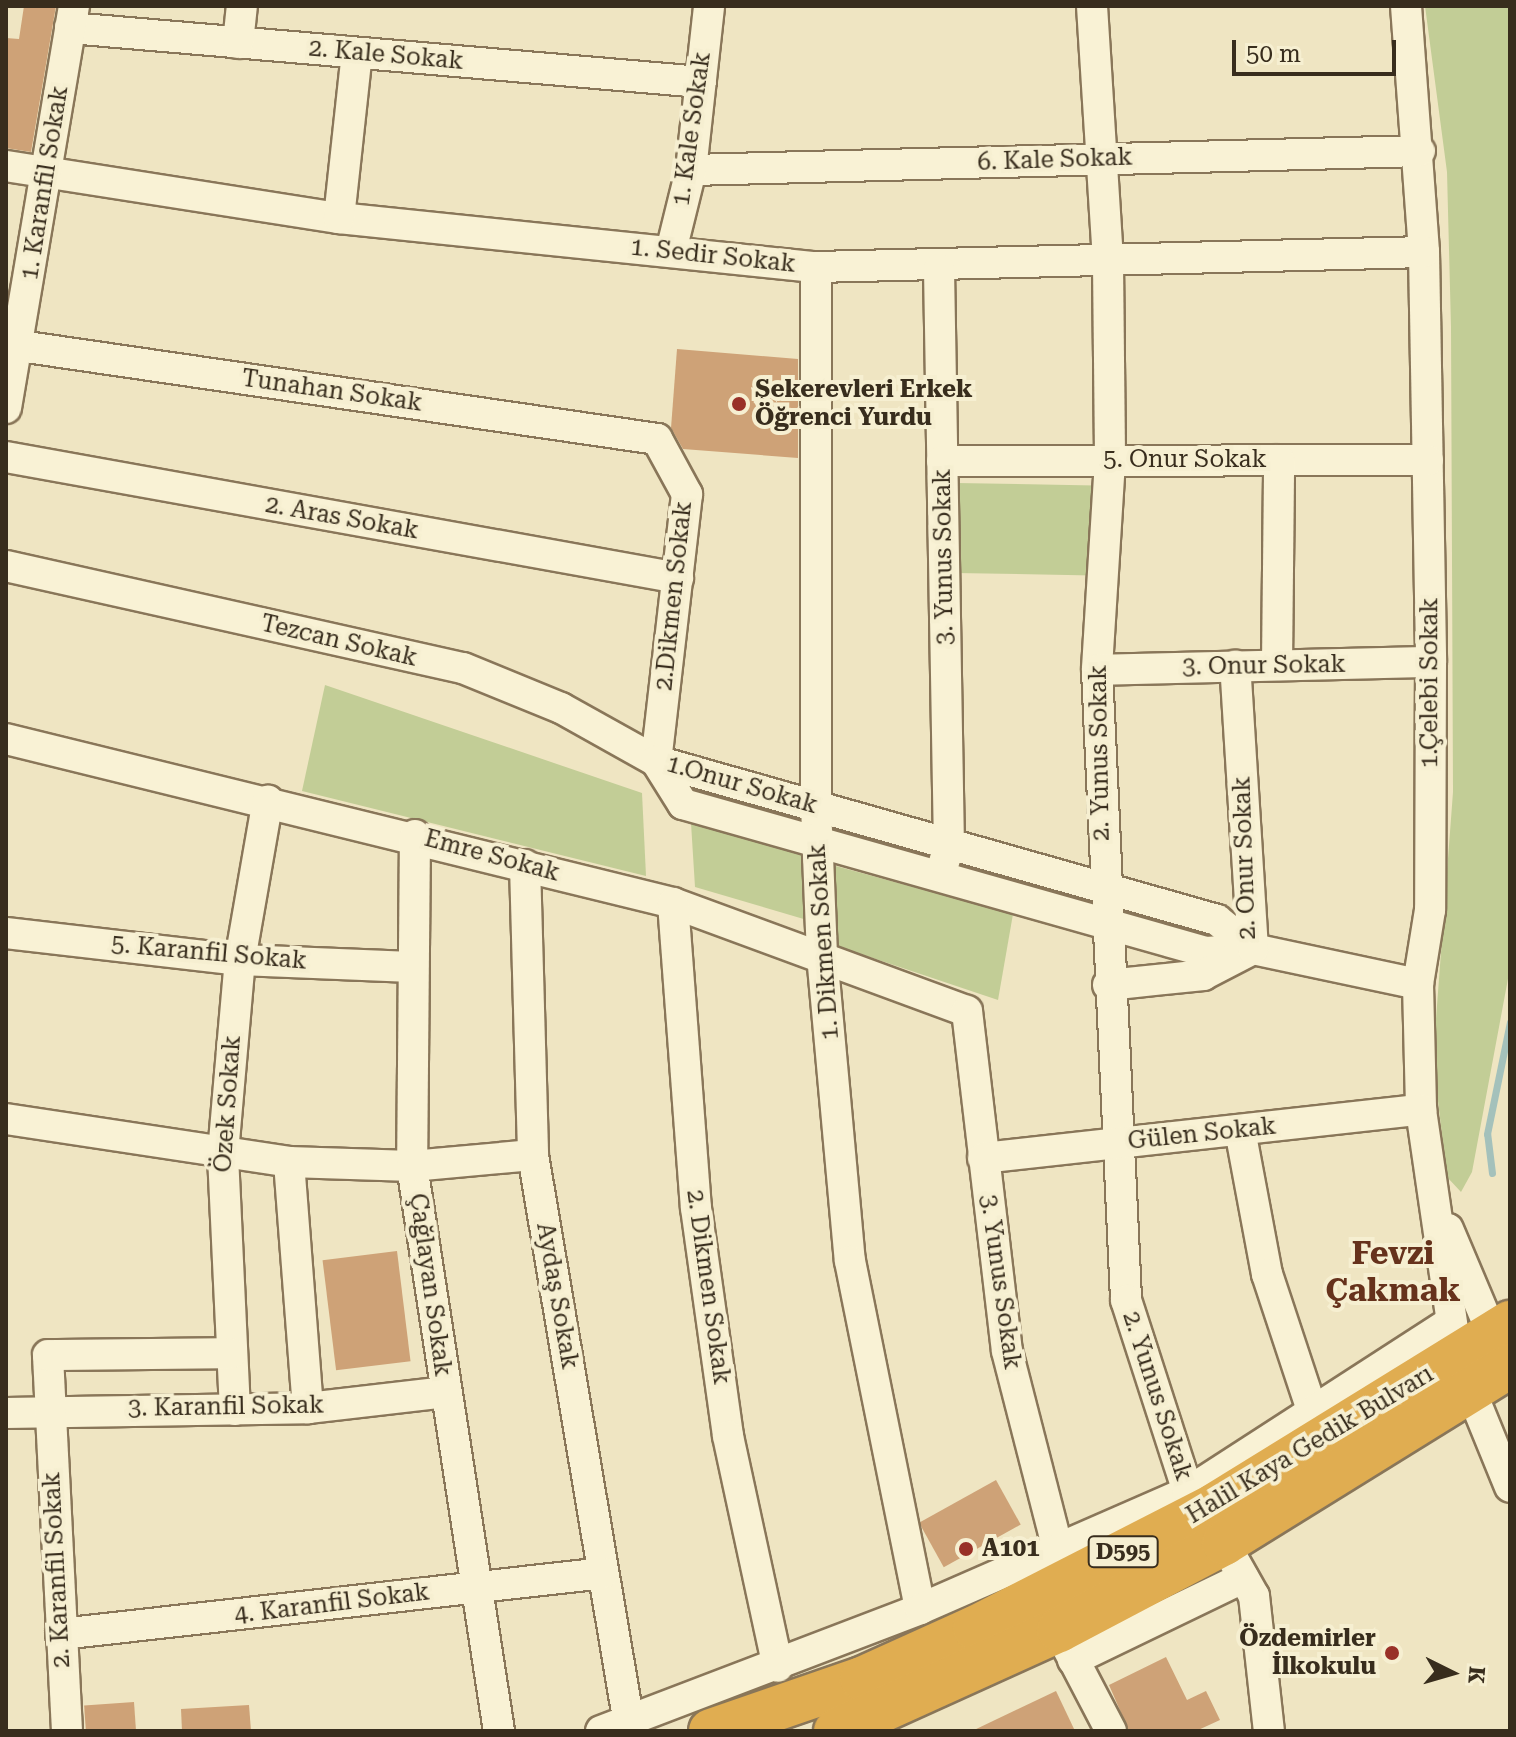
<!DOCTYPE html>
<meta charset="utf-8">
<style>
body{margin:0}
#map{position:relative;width:1516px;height:1737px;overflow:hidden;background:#efe5c2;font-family:"Roboto Serif",serif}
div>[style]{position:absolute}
.green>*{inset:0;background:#c2cd96;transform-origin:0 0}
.stream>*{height:7px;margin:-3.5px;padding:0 3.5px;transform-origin:3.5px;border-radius:3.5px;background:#a4c1bb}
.building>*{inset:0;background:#cea277;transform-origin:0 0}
.roads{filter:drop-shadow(2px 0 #897659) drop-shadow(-2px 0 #897659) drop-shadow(0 2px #897659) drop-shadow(0 -2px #897659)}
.minor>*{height:30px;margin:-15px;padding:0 15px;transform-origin:15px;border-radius:15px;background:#f9f2d5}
.highway>*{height:44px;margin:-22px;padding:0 22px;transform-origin:22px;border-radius:22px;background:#e0ad51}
.dots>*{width:22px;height:22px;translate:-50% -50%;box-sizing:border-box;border:4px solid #f6efd1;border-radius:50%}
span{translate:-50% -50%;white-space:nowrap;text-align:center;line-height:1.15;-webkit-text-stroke:8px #f6efd1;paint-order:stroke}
.shield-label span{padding:2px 6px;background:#f6efd1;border:2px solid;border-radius:6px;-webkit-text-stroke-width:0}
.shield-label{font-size:22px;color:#382d1d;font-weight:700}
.street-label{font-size:24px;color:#382d1d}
.poi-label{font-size:24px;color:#382d1d;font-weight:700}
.left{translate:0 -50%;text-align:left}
.right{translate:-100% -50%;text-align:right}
.district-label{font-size:32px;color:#66321c;font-weight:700}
.frame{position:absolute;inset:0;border:8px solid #382d1d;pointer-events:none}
.north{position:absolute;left:1412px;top:1633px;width:80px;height:80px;-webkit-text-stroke:6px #f6efd1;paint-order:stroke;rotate:95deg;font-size:22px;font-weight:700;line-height:32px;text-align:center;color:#382d1d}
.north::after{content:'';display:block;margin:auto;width:28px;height:36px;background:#382d1d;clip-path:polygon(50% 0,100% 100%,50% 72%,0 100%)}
.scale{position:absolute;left:1232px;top:40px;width:164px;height:36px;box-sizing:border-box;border:4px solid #382d1d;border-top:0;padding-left:10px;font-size:24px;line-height:28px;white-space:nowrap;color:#382d1d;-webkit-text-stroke:6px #f6efd1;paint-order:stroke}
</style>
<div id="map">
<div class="green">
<div style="clip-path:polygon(1425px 6px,1510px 6px,1510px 968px,1472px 1172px,1461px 1192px,1447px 1177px,1433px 1059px,1453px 792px,1451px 327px,1447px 172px)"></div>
<div style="left:956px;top:483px;width:139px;height:90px;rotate:1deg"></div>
<div style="clip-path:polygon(325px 685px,642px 793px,646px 876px,302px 791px)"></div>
<div style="clip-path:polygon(691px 823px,803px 848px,807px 920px,695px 887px)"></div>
<div style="clip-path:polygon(832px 865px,1013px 914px,998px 1000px,834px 945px)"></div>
</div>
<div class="stream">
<div style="left:1492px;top:1173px;width:39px;rotate:-97deg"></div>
<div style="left:1487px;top:1134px;width:114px;rotate:-78.4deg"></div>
</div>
<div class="building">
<div style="clip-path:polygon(24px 6px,56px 6px,31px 152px,6px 148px,6px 38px,19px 39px)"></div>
<div style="clip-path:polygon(677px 349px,798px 359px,798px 458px,683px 449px,671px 428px)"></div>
<div style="left:397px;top:1251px;width:111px;height:75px;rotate:83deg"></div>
<div style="left:996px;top:1480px;width:51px;height:88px;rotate:61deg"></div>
<div style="clip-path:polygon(1166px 1657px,1187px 1700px,1206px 1691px,1220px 1720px,1196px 1731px,1129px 1731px,1109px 1685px)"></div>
<div style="clip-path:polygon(1056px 1691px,1075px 1731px,972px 1731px)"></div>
<div style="left:134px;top:1702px;width:29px;height:50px;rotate:86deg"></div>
<div style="clip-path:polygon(249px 1705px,251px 1731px,182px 1731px,181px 1709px)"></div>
</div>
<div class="roads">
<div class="minor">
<div style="left:1092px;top:6px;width:257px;rotate:86.4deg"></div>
<div style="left:1108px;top:263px;width:198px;rotate:89.4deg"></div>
<div style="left:1110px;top:461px;width:209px;rotate:93.6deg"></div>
<div style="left:1097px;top:670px;width:631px;rotate:87.36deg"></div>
<div style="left:1126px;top:1300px;width:202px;rotate:72.1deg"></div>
<div style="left:1406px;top:6px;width:247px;rotate:85.8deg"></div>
<div style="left:1424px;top:252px;width:410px;rotate:89deg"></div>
<div style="left:1431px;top:662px;width:248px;rotate:90.2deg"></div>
<div style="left:1430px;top:910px;width:75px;rotate:99.2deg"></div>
<div style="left:1418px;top:984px;width:126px;rotate:88.6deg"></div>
<div style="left:1421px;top:1110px;width:250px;rotate:81.7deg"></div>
<div style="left:1457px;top:1357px;width:140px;rotate:67.8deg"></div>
<div style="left:70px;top:28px;width:633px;rotate:4.89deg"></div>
<div style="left:238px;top:43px;width:37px;rotate:-84deg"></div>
<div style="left:6px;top:166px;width:337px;rotate:8.9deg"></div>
<div style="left:339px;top:218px;width:480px;rotate:5.9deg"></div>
<div style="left:816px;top:267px;width:608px;rotate:-1.41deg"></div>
<div style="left:691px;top:170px;width:729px;rotate:-1.49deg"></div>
<div style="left:339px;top:218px;width:166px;rotate:-83.8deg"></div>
<div style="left:671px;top:251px;width:83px;rotate:-76.1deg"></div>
<div style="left:691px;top:170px;width:165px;rotate:-83.7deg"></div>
<div style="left:816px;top:267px;width:539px;rotate:90deg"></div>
<div style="left:816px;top:806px;width:149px;rotate:87.7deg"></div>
<div style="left:822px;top:955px;width:307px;rotate:84.8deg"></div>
<div style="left:850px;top:1261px;width:355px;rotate:78.6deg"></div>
<div style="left:939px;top:269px;width:576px;rotate:89.01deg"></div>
<div style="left:949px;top:845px;width:18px;rotate:106deg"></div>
<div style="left:6px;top:344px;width:658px;rotate:8.3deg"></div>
<div style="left:657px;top:439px;width:63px;rotate:61.4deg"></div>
<div style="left:687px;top:494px;width:269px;rotate:96.6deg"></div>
<div style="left:6px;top:408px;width:408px;rotate:-80.4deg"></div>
<div style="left:6px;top:457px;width:683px;rotate:10.21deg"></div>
<div style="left:942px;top:461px;width:486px;rotate:-0.1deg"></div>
<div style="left:6px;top:566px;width:468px;rotate:12.6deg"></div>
<div style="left:463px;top:668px;width:106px;rotate:22.2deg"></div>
<div style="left:561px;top:708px;width:109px;rotate:29.2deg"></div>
<div style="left:656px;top:761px;width:583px;rotate:15.82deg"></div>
<div style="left:1217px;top:920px;width:46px;rotate:38.9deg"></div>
<div style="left:1253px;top:949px;width:169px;rotate:12deg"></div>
<div style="left:1277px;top:665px;width:205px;rotate:-89.4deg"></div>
<div style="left:1097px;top:670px;width:334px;rotate:-1.4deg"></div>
<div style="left:6px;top:739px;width:687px;rotate:13.81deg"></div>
<div style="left:673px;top:903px;width:313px;rotate:20.2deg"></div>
<div style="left:967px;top:1011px;width:342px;rotate:83.3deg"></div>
<div style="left:1007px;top:1351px;width:204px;rotate:75.6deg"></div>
<div style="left:656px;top:761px;width:51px;rotate:57.9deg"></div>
<div style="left:683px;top:804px;width:544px;rotate:15.8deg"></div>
<div style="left:1206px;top:952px;width:47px;rotate:-3.7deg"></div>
<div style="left:415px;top:835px;width:331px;rotate:90.5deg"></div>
<div style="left:412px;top:1166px;width:572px;rotate:81.25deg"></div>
<div style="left:525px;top:865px;width:290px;rotate:88.4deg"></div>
<div style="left:533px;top:1155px;width:577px;rotate:80.42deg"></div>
<div style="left:673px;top:903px;width:306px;rotate:85.7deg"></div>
<div style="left:696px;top:1208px;width:230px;rotate:82deg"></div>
<div style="left:728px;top:1436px;width:236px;rotate:77.8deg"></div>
<div style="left:6px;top:933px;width:236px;rotate:6.6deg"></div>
<div style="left:240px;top:960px;width:172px;rotate:2.3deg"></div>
<div style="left:1108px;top:985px;width:96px;rotate:-6deg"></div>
<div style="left:1203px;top:975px;width:56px;rotate:-27.5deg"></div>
<div style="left:1253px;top:949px;width:284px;rotate:-93.6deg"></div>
<div style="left:6px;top:1119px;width:286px;rotate:8.6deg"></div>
<div style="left:289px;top:1162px;width:123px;rotate:1.9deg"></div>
<div style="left:412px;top:1166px;width:121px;rotate:-5.2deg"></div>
<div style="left:1240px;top:1130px;width:147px;rotate:79.4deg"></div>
<div style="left:1267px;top:1274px;width:143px;rotate:71.7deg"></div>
<div style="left:983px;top:1158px;width:441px;rotate:-6.3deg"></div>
<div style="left:289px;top:1162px;width:247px;rotate:85.6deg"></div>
<div style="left:1448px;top:1229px;width:131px;rotate:67.1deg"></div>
<div style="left:235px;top:1410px;width:257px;rotate:-92.7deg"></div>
<div style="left:223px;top:1153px;width:194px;rotate:-85deg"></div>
<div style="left:240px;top:960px;width:162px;rotate:-80.1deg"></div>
<div style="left:6px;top:1413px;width:302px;rotate:-0.9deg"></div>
<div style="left:308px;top:1408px;width:139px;rotate:-6.6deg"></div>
<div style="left:1224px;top:1543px;width:61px;rotate:60.5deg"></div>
<div style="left:1254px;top:1596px;width:136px;rotate:83.7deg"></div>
<div style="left:61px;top:1634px;width:546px;rotate:-6.41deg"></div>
<div style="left:1065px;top:1643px;width:99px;rotate:62.4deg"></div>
<div style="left:1073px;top:1660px;width:189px;rotate:-25.8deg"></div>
<div style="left:67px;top:1731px;width:376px;rotate:-92.9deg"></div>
<div style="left:48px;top:1355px;width:183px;rotate:-0.6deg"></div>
<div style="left:601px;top:1731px;width:342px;rotate:-20.9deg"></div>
<div style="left:920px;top:1609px;width:292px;rotate:-23.6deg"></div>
<div style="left:1188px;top:1492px;width:313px;rotate:-32.9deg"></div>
</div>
<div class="highway">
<div style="left:711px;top:1731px;width:160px;rotate:-19deg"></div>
<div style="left:862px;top:1679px;width:124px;rotate:-24.3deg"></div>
<div style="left:975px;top:1628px;width:270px;rotate:-27.1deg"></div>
<div style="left:1215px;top:1505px;width:347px;rotate:-31.7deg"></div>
<div style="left:836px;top:1731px;width:245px;rotate:-24.4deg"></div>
<div style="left:1059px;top:1630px;width:187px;rotate:-27.8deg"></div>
<div style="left:1224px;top:1543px;width:336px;rotate:-31.8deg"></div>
</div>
</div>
<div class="dots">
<div style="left:739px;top:404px;background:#993128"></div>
<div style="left:966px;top:1549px;background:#993128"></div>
<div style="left:1392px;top:1653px;background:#993128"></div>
</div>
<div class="shield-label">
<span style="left:1123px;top:1552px">D595</span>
</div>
<div class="street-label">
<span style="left:386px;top:55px;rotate:5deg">2. Kale Sokak</span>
<span style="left:692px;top:129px;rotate:-82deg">1. Kale Sokak</span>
<span style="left:1055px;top:160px;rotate:-2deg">6. Kale Sokak</span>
<span style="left:45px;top:183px;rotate:-81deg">1. Karanfil Sokak</span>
<span style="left:713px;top:256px;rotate:6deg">1. Sedir Sokak</span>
<span style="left:332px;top:391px;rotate:8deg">Tunahan Sokak</span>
<span style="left:1185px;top:460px">5. Onur Sokak</span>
<span style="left:342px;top:518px;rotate:10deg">2. Aras Sokak</span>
<span style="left:944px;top:557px;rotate:-91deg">3. Yunus Sokak</span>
<span style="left:674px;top:596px;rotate:-84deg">2.Dikmen Sokak</span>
<span style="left:339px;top:641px;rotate:13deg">Tezcan Sokak</span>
<span style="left:1264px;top:666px;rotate:-1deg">3. Onur Sokak</span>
<span style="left:1430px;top:683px;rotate:-90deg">1.Çelebi Sokak</span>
<span style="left:1100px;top:753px;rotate:-91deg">2. Yunus Sokak</span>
<span style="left:742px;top:785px;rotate:16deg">1.Onur Sokak</span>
<span style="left:492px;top:856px;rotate:15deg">Emre Sokak</span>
<span style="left:1245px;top:858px;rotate:-92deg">2. Onur Sokak</span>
<span style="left:824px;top:942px;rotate:-94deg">1. Dikmen Sokak</span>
<span style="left:209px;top:953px;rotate:5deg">5. Karanfil Sokak</span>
<span style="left:228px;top:1104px;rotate:-86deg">Özek Sokak</span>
<span style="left:1202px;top:1134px;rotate:-6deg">Gülen Sokak</span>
<span style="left:1000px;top:1282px;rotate:82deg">3. Yunus Sokak</span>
<span style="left:430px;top:1285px;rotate:82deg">Çağlayan Sokak</span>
<span style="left:708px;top:1287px;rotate:82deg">2. Dikmen Sokak</span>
<span style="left:557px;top:1296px;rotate:80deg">Aydaş Sokak</span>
<span style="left:1157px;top:1396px;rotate:72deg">2. Yunus Sokak</span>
<span style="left:226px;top:1407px;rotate:-1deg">3. Karanfil Sokak</span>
<span style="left:1310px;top:1445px;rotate:-31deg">Halil Kaya Gedik Bulvarı</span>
<span style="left:57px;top:1570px;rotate:-93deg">2. Karanfil Sokak</span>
<span style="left:332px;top:1604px;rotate:-7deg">4. Karanfil Sokak</span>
</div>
<div class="poi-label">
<span class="left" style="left:755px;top:404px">Şekerevleri Erkek<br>Öğrenci Yurdu</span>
<span class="left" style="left:982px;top:1549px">A101</span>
<span class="right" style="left:1376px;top:1653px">Özdemirler<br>İlkokulu</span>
</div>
<div class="district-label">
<span style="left:1393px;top:1272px">Fevzi<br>Çakmak</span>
</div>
<div class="frame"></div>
<div class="north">K</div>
<div class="scale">50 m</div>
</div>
